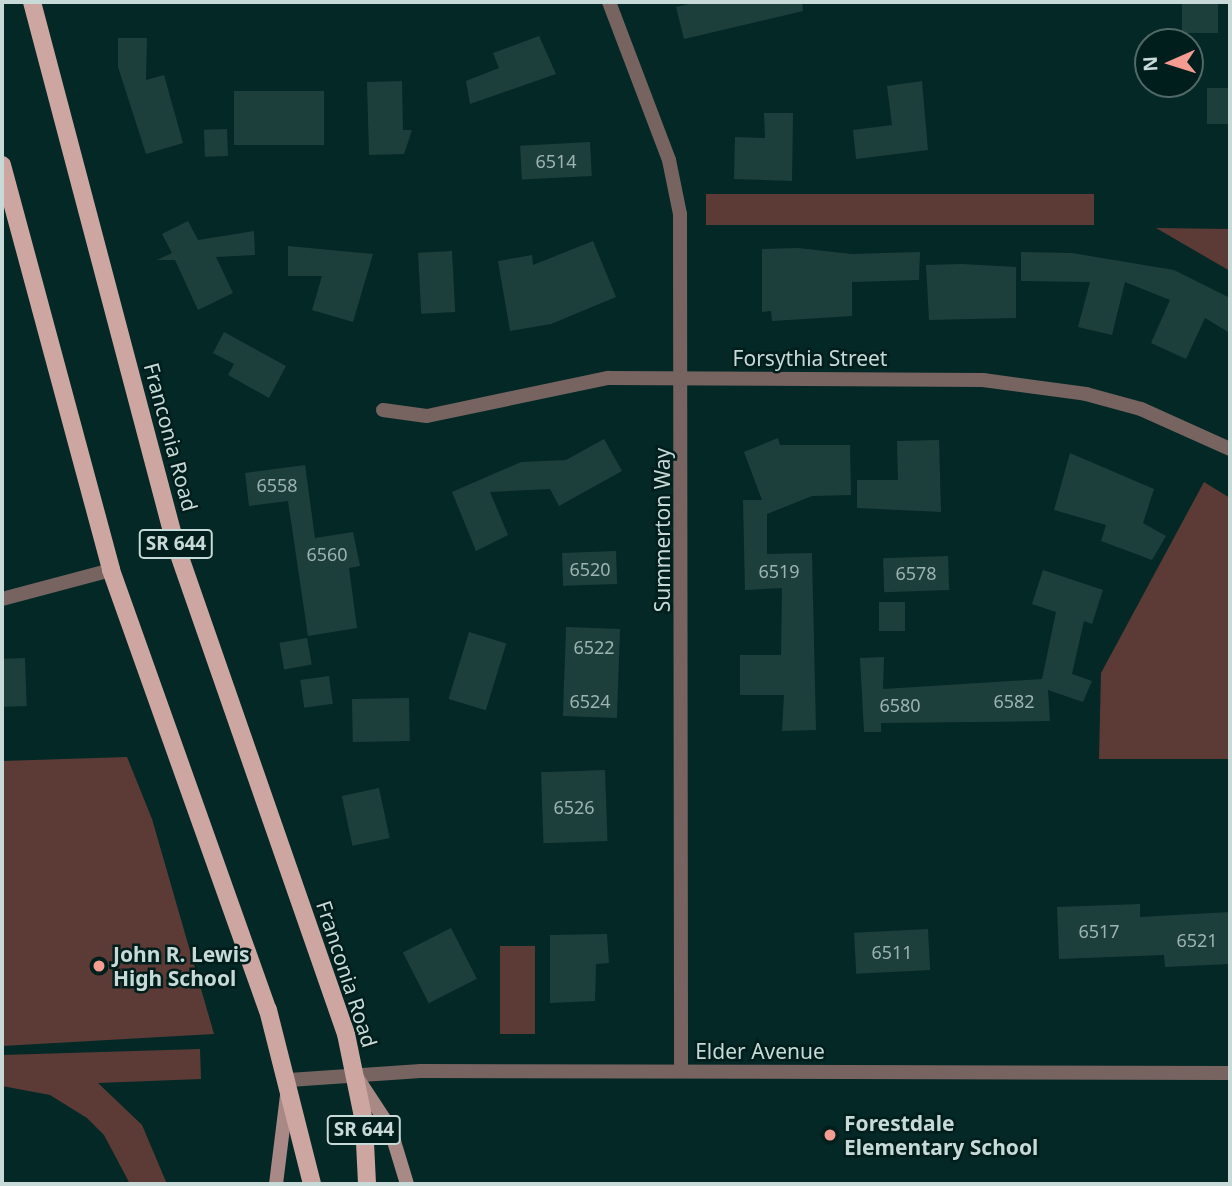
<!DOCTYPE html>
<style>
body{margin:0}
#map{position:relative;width:1232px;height:1186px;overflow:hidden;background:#042826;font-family:"Noto Sans",sans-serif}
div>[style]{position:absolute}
.green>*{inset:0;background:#5c3b37;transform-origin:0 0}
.building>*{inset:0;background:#1d3f3c;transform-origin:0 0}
.minor>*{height:14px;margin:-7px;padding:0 7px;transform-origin:7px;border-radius:7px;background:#776461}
.secondary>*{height:14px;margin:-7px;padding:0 7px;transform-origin:7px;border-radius:7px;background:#a88985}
.primary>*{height:18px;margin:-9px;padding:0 9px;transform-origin:9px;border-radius:9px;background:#cea6a1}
.dots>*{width:19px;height:19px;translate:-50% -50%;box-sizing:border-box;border:4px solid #001e1c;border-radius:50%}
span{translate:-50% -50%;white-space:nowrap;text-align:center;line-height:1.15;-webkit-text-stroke:5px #001e1c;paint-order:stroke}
.number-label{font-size:18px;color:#9cb3b1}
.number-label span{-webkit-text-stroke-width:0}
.shield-label span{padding:2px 5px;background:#001e1c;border:2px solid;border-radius:5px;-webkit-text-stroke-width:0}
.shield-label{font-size:19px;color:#c7dad8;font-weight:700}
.street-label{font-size:21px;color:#c7dad8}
.poi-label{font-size:21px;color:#c7dad8;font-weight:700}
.left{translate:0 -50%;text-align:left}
.frame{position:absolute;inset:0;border:4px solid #c7dad8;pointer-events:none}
.north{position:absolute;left:1134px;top:28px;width:70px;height:70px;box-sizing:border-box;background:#001e1c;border:2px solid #506967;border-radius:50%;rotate:267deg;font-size:19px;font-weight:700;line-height:28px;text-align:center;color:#c7dad8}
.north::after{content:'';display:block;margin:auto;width:24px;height:32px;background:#f59c92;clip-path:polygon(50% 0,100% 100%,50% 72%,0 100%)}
</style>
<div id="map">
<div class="green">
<div style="left:706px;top:194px;width:388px;height:31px"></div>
<div style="clip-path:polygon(1156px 228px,1230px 229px,1230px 271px)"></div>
<div style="clip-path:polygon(1204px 482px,1230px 498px,1230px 759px,1099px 759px,1101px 673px)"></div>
<div style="clip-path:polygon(127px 757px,152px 819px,214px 1034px,2px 1046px,2px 761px)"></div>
<div style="left:500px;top:946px;width:35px;height:88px"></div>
<div style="clip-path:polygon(200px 1049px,201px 1079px,98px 1083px,142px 1125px,167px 1184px,130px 1184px,104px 1135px,87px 1118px,50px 1095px,2px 1086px,2px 1055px)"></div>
</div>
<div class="building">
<div style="clip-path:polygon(697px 2px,802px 2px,803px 11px,684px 39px,676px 7px)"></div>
<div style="left:1182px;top:2px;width:36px;height:31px"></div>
<div style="clip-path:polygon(539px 36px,556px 74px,470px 104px,466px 81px,499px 68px,493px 53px)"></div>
<div style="clip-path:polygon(118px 38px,147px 38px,146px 80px,164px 75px,183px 143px,146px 154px,118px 67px)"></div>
<div style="clip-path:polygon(402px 81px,403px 130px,412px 130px,404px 154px,369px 155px,367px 82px)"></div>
<div style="clip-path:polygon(922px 81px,928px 150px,856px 159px,853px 130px,892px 125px,887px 86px)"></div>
<div style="left:1230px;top:88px;width:36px;height:23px;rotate:90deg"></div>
<div style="left:234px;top:91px;width:90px;height:54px"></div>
<div style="clip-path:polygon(764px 113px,793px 113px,792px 181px,734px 179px,735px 137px,765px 138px)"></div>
<div style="left:227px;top:129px;width:27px;height:23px;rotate:88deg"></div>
<div style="left:590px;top:142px;width:34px;height:70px;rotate:87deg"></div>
<div style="clip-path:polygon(188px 221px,198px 240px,254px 231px,255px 255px,216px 257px,233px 293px,198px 310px,175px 260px,157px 260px,172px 253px,162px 234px)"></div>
<div style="clip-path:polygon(593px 241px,616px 297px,551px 324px,510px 331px,498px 261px,532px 255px,533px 265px)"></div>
<div style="clip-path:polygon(288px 246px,373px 254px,353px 322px,312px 310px,322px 276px,288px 276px)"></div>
<div style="clip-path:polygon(798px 248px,852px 254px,920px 252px,919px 280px,852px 282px,852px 316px,772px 321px,771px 311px,762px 312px,762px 249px)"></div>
<div style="left:452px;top:251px;width:61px;height:34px;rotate:87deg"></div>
<div style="clip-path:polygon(1021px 252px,1072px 253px,1174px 270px,1230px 298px,1230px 333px,1205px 318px,1186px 359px,1151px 343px,1170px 300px,1125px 282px,1112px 335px,1078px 327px,1090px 282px,1021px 281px)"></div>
<div style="clip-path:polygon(962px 264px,1016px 267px,1016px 318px,929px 320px,926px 265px)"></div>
<div style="clip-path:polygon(224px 332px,286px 366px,269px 398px,228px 375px,234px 364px,213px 353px)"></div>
<div style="clip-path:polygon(778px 438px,780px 445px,850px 445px,851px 495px,812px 496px,767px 514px,767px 554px,812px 553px,816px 730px,782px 731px,784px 695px,740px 695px,740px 655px,781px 655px,782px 588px,745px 590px,743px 500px,762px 500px,744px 452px)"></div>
<div style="clip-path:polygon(604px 439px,622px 471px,559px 506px,550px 489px,490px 492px,508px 535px,476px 551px,452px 492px,521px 462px,566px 460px)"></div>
<div style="clip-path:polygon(939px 440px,941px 512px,857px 508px,857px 480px,898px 480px,897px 441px)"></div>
<div style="clip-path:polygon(1070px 453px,1154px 489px,1143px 523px,1166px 536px,1152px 560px,1101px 541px,1106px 525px,1054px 510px)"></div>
<div style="clip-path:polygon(305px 465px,315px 538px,353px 532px,360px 566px,349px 568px,357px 628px,308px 636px,288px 501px,249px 506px,245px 473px)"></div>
<div style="left:616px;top:551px;width:33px;height:54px;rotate:88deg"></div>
<div style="left:948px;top:556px;width:34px;height:65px;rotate:88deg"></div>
<div style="clip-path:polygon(1043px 570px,1103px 590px,1092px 624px,1084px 621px,1072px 674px,1092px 681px,1083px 702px,1048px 690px,1050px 721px,881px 723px,881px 732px,864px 732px,860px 658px,884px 657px,883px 689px,1042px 679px,1056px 612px,1032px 604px)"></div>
<div style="left:905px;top:602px;width:29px;height:26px;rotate:90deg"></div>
<div style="left:620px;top:629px;width:89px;height:54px;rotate:92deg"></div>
<div style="left:469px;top:632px;width:39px;height:70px;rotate:17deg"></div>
<div style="left:307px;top:638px;width:27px;height:28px;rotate:80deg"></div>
<div style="left:25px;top:658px;width:48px;height:23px;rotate:88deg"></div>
<div style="left:329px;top:676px;width:28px;height:29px;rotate:82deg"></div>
<div style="left:409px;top:698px;width:43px;height:57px;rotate:89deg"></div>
<div style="left:605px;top:770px;width:71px;height:64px;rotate:88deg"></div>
<div style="left:379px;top:788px;width:51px;height:38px;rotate:78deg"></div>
<div style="clip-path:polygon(1140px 904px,1140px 917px,1230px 912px,1230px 964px,1165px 967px,1164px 955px,1059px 959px,1057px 907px)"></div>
<div style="left:451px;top:928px;width:57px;height:54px;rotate:63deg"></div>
<div style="left:928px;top:929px;width:41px;height:74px;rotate:87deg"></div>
<div style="clip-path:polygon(607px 934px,609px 963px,596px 964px,595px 1001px,550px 1003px,550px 935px)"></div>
</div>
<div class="minor">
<div style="left:609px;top:2px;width:169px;rotate:69.2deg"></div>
<div style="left:669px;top:160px;width:55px;rotate:78.5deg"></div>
<div style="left:680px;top:214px;width:857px;rotate:89.93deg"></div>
<div style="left:383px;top:410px;width:44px;rotate:7.8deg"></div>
<div style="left:427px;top:416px;width:185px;rotate:-11.9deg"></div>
<div style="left:608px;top:378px;width:375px;rotate:0.3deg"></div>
<div style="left:983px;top:380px;width:104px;rotate:7.7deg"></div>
<div style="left:1086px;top:394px;width:57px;rotate:15.3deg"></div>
<div style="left:1141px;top:409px;width:98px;rotate:24.2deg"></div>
<div style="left:2px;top:599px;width:113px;rotate:-14.9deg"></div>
<div style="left:289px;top:1080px;width:132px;rotate:-3.9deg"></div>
<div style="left:421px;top:1071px;width:809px;rotate:0.14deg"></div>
</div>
<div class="secondary">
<div style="left:356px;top:1076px;width:62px;rotate:56.8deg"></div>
<div style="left:390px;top:1128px;width:59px;rotate:73.1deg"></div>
<div style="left:276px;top:1184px;width:89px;rotate:-82.9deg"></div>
</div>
<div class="primary">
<div style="left:32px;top:2px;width:560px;rotate:75.19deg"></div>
<div style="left:175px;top:543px;width:520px;rotate:70.8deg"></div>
<div style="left:346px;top:1034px;width:90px;rotate:78.4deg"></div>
<div style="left:364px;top:1122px;width:62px;rotate:87.2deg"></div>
<div style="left:2px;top:165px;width:419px;rotate:74.9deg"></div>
<div style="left:111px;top:570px;width:467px;rotate:70.4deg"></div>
<div style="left:268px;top:1010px;width:179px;rotate:75.8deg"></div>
</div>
<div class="dots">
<div style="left:99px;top:966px;background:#f59c92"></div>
<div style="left:830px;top:1135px;background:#f59c92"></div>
</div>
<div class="number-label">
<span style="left:556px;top:161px">6514</span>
<span style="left:277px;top:485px">6558</span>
<span style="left:327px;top:554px">6560</span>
<span style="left:590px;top:569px">6520</span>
<span style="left:779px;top:571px">6519</span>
<span style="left:916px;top:573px">6578</span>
<span style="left:594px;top:647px">6522</span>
<span style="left:590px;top:701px">6524</span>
<span style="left:1014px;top:701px">6582</span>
<span style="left:900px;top:705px">6580</span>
<span style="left:574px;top:807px">6526</span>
<span style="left:1099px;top:931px">6517</span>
<span style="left:1197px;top:940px">6521</span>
<span style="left:892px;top:952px">6511</span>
</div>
<div class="shield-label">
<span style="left:176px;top:544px">SR 644</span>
<span style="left:364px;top:1130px">SR 644</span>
</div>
<div class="street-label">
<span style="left:810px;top:358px">Forsythia Street</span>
<span style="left:171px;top:437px;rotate:75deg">Franconia Road</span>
<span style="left:662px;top:530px;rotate:-90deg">Summerton Way</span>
<span style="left:347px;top:974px;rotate:72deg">Franconia Road</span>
<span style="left:760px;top:1051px">Elder Avenue</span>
</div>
<div class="poi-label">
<span class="left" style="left:113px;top:966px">John R. Lewis<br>High School</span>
<span class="left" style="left:844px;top:1135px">Forestdale<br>Elementary School</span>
</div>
<div class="frame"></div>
<div class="north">N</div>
</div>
